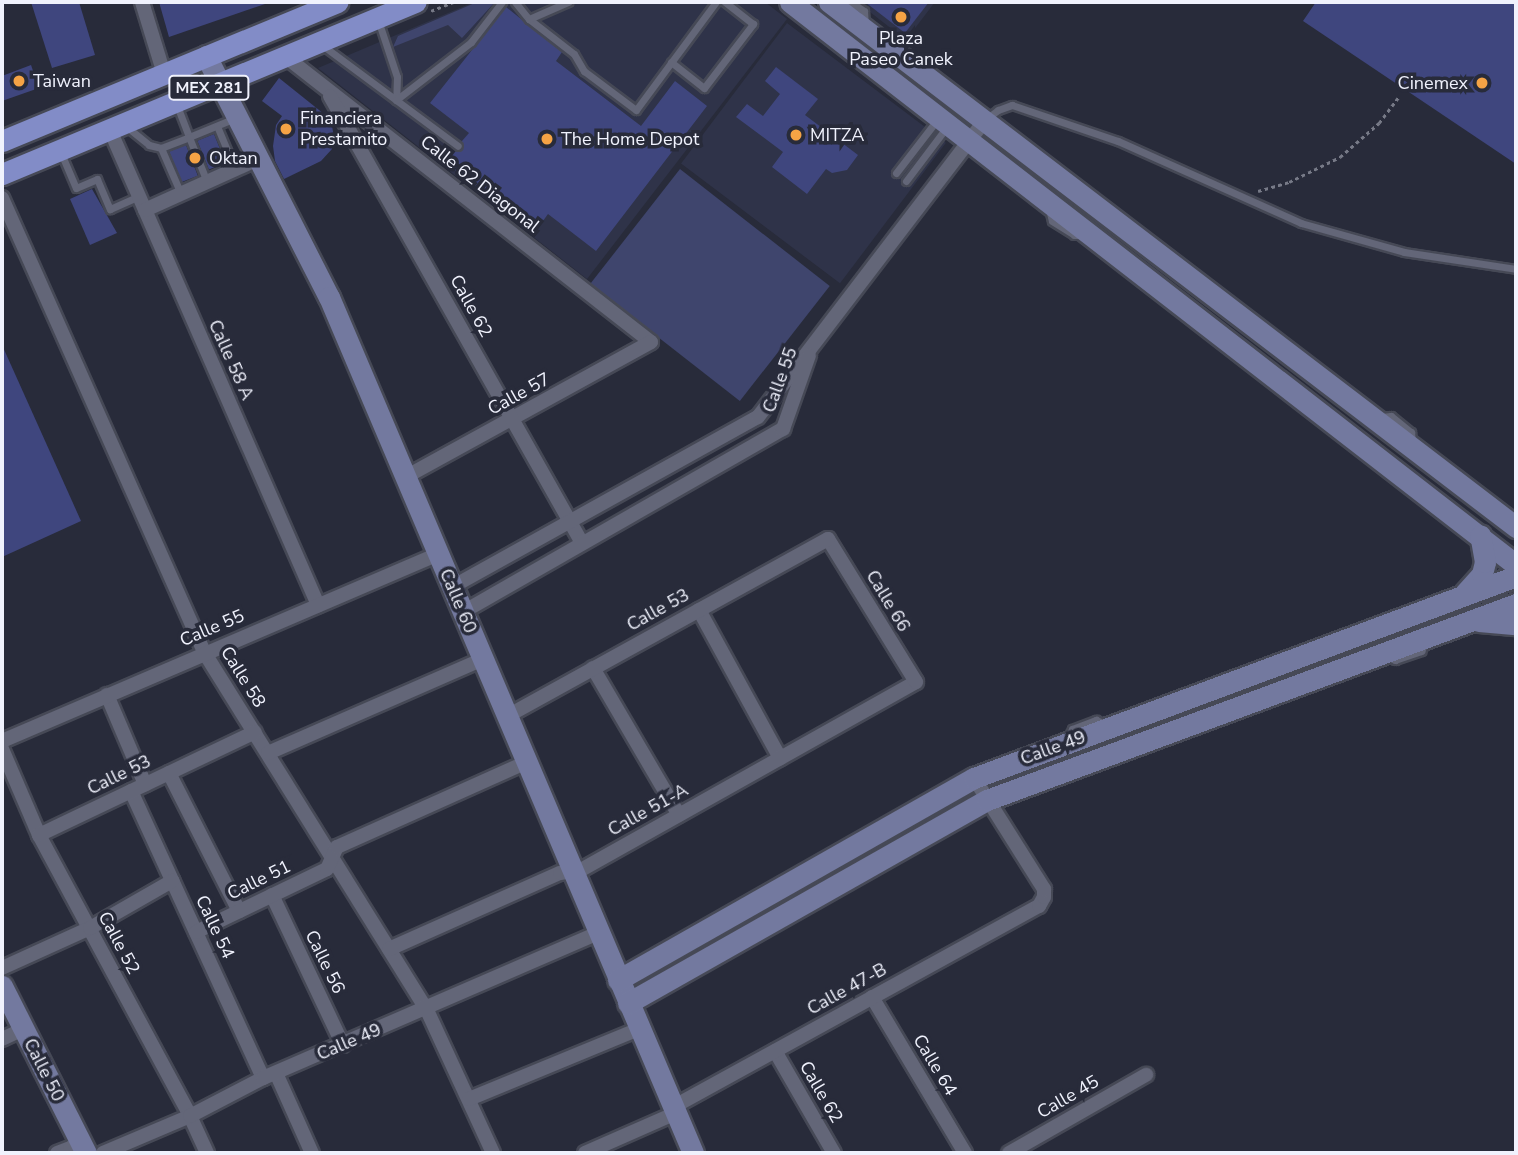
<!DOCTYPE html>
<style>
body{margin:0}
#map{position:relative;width:1518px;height:1155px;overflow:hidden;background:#282b3a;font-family:"Nunito Sans",sans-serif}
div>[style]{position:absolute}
.built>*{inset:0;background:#2f3349;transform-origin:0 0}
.green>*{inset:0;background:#3f456d;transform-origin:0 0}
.building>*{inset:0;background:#3f467e;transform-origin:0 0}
.path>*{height:2.5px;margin-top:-1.25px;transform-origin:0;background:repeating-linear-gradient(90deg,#777a87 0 3.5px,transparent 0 7px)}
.roads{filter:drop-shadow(2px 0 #464956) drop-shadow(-2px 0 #464956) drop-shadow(0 2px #464956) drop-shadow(0 -2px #464956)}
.lane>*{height:7px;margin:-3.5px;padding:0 3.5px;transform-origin:3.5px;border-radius:3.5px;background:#636678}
.street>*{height:14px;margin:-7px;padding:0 7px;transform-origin:7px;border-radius:7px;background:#636678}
.secondary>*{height:21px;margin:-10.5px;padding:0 10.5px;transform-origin:10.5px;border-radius:10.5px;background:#73799f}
.primary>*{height:21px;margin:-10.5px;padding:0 10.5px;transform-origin:10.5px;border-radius:10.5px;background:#828cc7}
.dots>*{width:19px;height:19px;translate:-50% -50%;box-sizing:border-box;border:4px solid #282b3a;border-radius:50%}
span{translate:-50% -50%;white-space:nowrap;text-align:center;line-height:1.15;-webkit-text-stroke:7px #282b3a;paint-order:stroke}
.shield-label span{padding:2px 5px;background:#282b3a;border:2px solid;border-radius:5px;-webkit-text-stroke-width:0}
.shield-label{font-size:16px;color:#f0f2fd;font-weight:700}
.poi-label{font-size:18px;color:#f0f2fd}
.left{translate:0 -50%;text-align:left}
.right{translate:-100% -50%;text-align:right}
.street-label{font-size:18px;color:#f0f2fd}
.frame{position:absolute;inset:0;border:4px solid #f0f2fd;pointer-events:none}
</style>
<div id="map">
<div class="built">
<div style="clip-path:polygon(474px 2px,765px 2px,787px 19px,587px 279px,318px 68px)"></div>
<div style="clip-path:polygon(857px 2px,935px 2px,906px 40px)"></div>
<div style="left:787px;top:23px;width:199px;height:176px;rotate:37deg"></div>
</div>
<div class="green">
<div style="clip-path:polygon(477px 2px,495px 2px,462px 38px,448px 25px,393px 47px,398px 36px)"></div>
<div style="left:680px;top:169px;width:190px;height:146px;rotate:38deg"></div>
</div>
<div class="building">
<div style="clip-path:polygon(31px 2px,79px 2px,95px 55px,52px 68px)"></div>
<div style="clip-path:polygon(159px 2px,264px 2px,265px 4px,169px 37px)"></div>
<div style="clip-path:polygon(865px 2px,929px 2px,905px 33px)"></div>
<div style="clip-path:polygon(1316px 2px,1516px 2px,1516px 164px,1303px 21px)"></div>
<div style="clip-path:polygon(506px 7px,562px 52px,556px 61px,641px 126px,675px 81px,707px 106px,596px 251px,548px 214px,535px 232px,445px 163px,454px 151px,462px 150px,462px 141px,469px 133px,430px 103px)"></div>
<div style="clip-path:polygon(31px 65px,39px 88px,2px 101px,2px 76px)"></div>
<div style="clip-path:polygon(776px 67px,818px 99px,805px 115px,858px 155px,847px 170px,832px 173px,826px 169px,807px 194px,772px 167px,783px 152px,736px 117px,747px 104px,763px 116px,780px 94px,765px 81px)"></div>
<div style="clip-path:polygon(279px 78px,324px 114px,332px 126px,334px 137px,332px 149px,321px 161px,284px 179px,275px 161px,273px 146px,276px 125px,282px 116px,262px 101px)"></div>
<div style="left:214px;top:134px;width:31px;height:18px;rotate:68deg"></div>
<div style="left:186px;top:145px;width:33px;height:18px;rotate:69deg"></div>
<div style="clip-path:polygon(92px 189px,117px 233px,90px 245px,70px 199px)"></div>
<div style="clip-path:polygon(2px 345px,81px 521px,2px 557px)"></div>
</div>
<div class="path">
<div style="left:431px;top:11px;width:24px;rotate:-22deg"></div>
<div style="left:1258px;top:191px;width:32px;rotate:-16deg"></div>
<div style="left:1289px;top:182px;width:57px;rotate:-26.1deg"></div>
<div style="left:1340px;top:157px;width:52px;rotate:-41.1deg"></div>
<div style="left:1379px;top:123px;width:34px;rotate:-53deg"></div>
</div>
<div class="roads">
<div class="lane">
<div style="left:515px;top:2px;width:22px;rotate:51deg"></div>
<div style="left:529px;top:19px;width:57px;rotate:37.9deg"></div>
<div style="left:574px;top:54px;width:20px;rotate:60deg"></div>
<div style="left:584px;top:71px;width:65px;rotate:36.9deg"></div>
<div style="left:636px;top:110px;width:134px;rotate:-53.5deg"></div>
<div style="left:851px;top:2px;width:16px;rotate:35deg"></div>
<div style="left:864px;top:11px;width:14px;rotate:86deg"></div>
<div style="left:529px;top:19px;width:43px;rotate:-23.6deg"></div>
<div style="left:378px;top:20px;width:60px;rotate:71.6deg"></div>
<div style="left:397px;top:77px;width:23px;rotate:92deg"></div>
<div style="left:322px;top:45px;width:169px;rotate:36.6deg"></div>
<div style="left:671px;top:62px;width:42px;rotate:38.2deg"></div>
<div style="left:704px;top:88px;width:81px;rotate:-52.6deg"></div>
<div style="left:753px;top:24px;width:36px;rotate:-142deg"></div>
<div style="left:396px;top:100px;width:95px;rotate:-37.7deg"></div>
<div style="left:471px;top:42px;width:51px;rotate:-52.2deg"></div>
<div style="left:176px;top:103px;width:36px;rotate:69deg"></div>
<div style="left:189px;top:137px;width:50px;rotate:-22.4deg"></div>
<div style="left:986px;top:119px;width:15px;rotate:-37deg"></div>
<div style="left:998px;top:110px;width:15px;rotate:-20deg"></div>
<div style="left:1012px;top:105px;width:112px;rotate:18.8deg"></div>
<div style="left:1118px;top:141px;width:201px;rotate:24.1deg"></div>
<div style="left:1301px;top:223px;width:107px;rotate:15.7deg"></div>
<div style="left:1404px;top:252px;width:113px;rotate:8.6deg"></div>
<div style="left:217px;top:126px;width:47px;rotate:67.3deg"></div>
<div style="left:127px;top:127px;width:28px;rotate:39deg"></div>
<div style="left:149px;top:145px;width:12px;rotate:14deg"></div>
<div style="left:161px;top:148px;width:30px;rotate:-21deg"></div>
<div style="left:189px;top:137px;width:48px;rotate:68.2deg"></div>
<div style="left:161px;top:148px;width:50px;rotate:66.5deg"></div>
<div style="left:61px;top:153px;width:38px;rotate:67deg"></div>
<div style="left:76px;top:188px;width:23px;rotate:-23deg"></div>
<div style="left:97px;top:179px;width:33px;rotate:67deg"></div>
<div style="left:110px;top:209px;width:32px;rotate:-24deg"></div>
<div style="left:896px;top:173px;width:67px;rotate:-52.3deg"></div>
<div style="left:906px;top:181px;width:66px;rotate:-53deg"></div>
<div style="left:1049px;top:209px;width:12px;rotate:76deg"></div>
<div style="left:1052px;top:221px;width:26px;rotate:32deg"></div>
<div style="left:1074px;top:235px;width:9px"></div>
<div style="left:1381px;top:417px;width:10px;rotate:-6deg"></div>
<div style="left:1391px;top:416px;width:26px;rotate:39deg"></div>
<div style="left:1411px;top:432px;width:9px;rotate:84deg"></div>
<div style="left:1388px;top:657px;width:8px;rotate:23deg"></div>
<div style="left:1395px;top:660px;width:28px;rotate:-19deg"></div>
<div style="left:1421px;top:651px;width:9px;rotate:-63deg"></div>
<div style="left:1068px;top:737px;width:9px;rotate:-63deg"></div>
<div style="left:1072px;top:729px;width:26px;rotate:-21deg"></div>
<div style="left:1096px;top:720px;width:10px;rotate:24deg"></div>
</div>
<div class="street">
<div style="left:142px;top:2px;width:75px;rotate:73deg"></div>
<div style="left:286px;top:57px;width:463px;rotate:38deg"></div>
<div style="left:651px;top:342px;width:281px;rotate:151.2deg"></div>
<div style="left:330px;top:96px;width:513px;rotate:60.59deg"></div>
<div style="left:110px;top:130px;width:519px;rotate:66.35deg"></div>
<div style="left:2px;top:198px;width:497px;rotate:66deg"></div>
<div style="left:204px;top:652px;width:420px;rotate:58.1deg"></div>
<div style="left:426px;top:1008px;width:160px;rotate:65.2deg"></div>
<div style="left:145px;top:210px;width:124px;rotate:-24.3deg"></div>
<div style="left:452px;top:587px;width:350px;rotate:-29.1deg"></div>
<div style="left:758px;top:417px;width:372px;rotate:-52.6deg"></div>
<div style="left:699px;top:610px;width:169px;rotate:61.3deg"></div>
<div style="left:463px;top:612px;width:369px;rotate:-29.8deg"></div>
<div style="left:783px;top:429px;width:78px;rotate:-70.6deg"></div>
<div style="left:593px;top:668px;width:170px;rotate:59.7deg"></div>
<div style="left:107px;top:695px;width:97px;rotate:66.9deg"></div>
<div style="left:2px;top:741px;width:474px;rotate:-23.2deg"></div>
<div style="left:2px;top:749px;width:94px;rotate:66.7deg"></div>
<div style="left:39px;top:835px;width:319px;rotate:61.7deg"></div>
<div style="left:190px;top:1116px;width:41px;rotate:65.3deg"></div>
<div style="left:268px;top:753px;width:235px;rotate:-23.6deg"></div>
<div style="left:169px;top:773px;width:155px;rotate:63.1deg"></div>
<div style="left:131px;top:791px;width:316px;rotate:65.3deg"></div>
<div style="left:39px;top:835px;width:239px;rotate:-25.5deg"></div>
<div style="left:272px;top:895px;width:166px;rotate:64.7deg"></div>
<div style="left:196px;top:932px;width:145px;rotate:-25.7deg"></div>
<div style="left:327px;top:869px;width:24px;rotate:-66deg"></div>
<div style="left:337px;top:847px;width:208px;rotate:-24.1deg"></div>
<div style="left:389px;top:949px;width:187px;rotate:-24deg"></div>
<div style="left:560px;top:873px;width:21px;rotate:-8deg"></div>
<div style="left:581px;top:870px;width:384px;rotate:-29.3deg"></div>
<div style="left:916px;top:682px;width:168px;rotate:-121.6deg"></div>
<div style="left:828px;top:539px;width:367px;rotate:151.1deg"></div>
<div style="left:2px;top:968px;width:97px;rotate:-24.4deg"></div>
<div style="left:90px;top:928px;width:95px;rotate:-29.8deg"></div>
<div style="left:872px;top:997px;width:182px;rotate:59.2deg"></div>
<div style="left:2px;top:1039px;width:23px;rotate:-25deg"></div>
<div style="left:775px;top:1051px;width:118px;rotate:60deg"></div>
<div style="left:276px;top:1073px;width:88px;rotate:65.8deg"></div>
<div style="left:469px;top:1099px;width:184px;rotate:-22.4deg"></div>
<div style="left:673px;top:1107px;width:418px;rotate:-28.8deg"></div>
<div style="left:1039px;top:906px;width:10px;rotate:-61deg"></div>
<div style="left:1044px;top:897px;width:8px;rotate:-90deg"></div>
<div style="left:1044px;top:889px;width:131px;rotate:-122.2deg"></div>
<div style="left:57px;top:1153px;width:14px;rotate:-21deg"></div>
<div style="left:70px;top:1148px;width:19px;rotate:12deg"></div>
<div style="left:103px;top:1153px;width:95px;rotate:-23deg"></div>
<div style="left:190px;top:1116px;width:82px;rotate:-27.5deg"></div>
<div style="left:263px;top:1078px;width:365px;rotate:-23.4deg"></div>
<div style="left:585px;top:1153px;width:99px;rotate:-23.7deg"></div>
<div style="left:1009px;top:1153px;width:158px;rotate:-29.7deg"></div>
</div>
<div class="secondary">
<div style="left:790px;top:2px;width:919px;rotate:37.79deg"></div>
<div style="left:829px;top:2px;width:865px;rotate:37.39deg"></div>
<div style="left:206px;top:56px;width:271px;rotate:63deg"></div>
<div style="left:329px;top:297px;width:930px;rotate:66.96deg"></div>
<div style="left:1465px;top:593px;width:25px;rotate:-48deg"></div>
<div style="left:1482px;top:574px;width:12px;rotate:-76deg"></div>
<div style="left:1485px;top:562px;width:27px;rotate:-100deg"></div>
<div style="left:1479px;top:621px;width:37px;rotate:5deg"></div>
<div style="left:618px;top:980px;width:409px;rotate:-29.6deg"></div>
<div style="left:974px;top:778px;width:578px;rotate:-20.44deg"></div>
<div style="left:2px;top:986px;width:187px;rotate:63.3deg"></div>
<div style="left:628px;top:1003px;width:412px;rotate:-29.5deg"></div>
<div style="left:987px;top:800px;width:564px;rotate:-20.33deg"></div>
</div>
<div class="primary">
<div style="left:2px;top:141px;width:363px;rotate:-22.5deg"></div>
<div style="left:2px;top:174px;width:448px;rotate:-22.6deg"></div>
</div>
</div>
<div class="dots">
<div style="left:901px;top:17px;background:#f5a345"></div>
<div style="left:19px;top:81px;background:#f5a345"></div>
<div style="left:1482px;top:83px;background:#f5a345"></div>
<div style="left:286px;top:129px;background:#f5a345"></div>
<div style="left:796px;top:135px;background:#f5a345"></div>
<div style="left:547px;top:139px;background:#f5a345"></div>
<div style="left:195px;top:158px;background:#f5a345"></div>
</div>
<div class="shield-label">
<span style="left:209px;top:88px">MEX 281</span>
</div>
<div class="poi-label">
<span style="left:901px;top:49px">Plaza<br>Paseo Canek</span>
<span class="left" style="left:33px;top:81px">Taiwan</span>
<span class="right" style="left:1468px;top:83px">Cinemex</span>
<span class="left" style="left:300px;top:129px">Financiera<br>Prestamito</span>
<span class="left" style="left:810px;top:135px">MITZA</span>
<span class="left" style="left:561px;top:139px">The Home Depot</span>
<span class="left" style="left:209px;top:158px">Oktan</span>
</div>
<div class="street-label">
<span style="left:480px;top:184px;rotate:38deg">Calle 62 Diagonal</span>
<span style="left:471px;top:306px;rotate:61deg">Calle 62</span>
<span style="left:231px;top:360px;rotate:66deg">Calle 58 A</span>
<span style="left:780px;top:380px;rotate:-70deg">Calle 55</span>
<span style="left:519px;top:394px;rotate:-29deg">Calle 57</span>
<span style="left:458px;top:601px;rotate:67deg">Calle 60</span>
<span style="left:888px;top:601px;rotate:59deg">Calle 66</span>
<span style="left:658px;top:610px;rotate:-29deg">Calle 53</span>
<span style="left:212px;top:628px;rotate:-23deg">Calle 55</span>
<span style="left:243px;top:677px;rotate:58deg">Calle 58</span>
<span style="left:1053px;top:748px;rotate:-20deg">Calle 49</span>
<span style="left:119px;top:775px;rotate:-26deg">Calle 53</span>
<span style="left:648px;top:810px;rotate:-29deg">Calle 51-A</span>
<span style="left:259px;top:880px;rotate:-26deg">Calle 51</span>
<span style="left:215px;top:927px;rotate:65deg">Calle 54</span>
<span style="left:119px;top:943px;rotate:62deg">Calle 52</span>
<span style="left:325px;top:962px;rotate:64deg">Calle 56</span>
<span style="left:847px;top:989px;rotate:-29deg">Calle 47-B</span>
<span style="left:349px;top:1042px;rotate:-23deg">Calle 49</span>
<span style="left:935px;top:1065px;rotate:59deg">Calle 64</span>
<span style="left:44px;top:1070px;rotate:63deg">Calle 50</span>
<span style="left:821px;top:1092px;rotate:60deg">Calle 62</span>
<span style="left:1068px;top:1097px;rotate:-30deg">Calle 45</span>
</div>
<div class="frame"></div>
</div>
